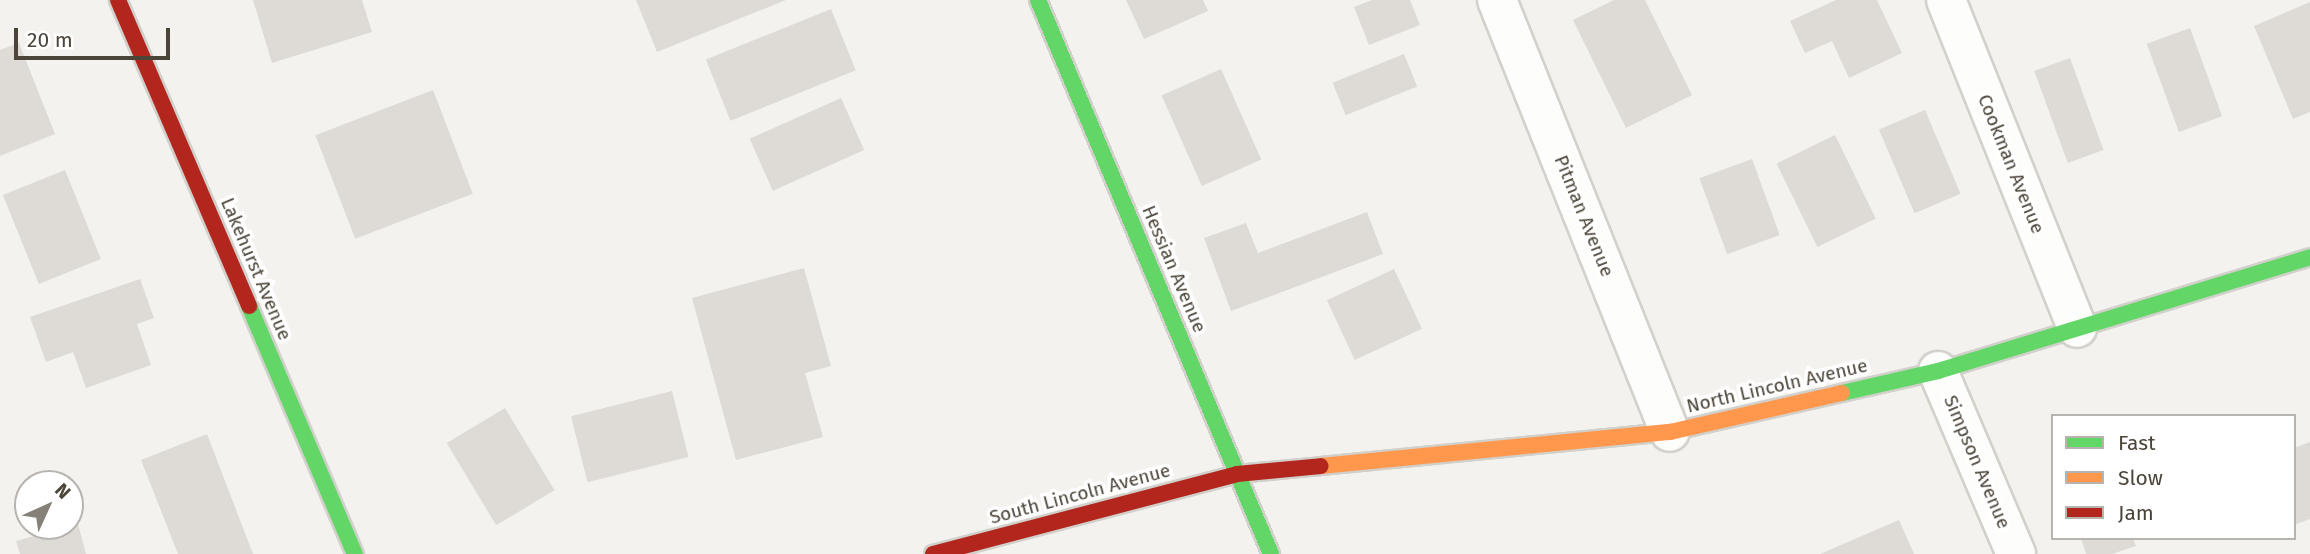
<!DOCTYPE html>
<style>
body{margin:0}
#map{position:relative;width:2310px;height:554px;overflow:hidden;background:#f4f2ee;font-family:"Fira Sans",sans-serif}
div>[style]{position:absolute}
.building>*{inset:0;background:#dedbd6;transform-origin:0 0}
.roads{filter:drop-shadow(2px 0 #d2d0cb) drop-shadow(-2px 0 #d2d0cb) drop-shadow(0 2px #d2d0cb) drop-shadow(0 -2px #d2d0cb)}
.street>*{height:38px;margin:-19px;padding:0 19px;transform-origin:19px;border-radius:19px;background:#fdfdfc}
.fast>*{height:16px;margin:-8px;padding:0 8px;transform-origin:8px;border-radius:8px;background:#63d668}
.slow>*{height:16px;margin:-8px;padding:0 8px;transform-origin:8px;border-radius:8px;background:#ff974d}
.jam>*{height:16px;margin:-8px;padding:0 8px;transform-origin:8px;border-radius:8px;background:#b3261e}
span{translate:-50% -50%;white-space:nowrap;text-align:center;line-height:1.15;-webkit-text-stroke:7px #fff;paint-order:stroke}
.street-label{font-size:19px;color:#4b4439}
.legend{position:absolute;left:2051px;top:414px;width:245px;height:126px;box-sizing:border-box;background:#fff;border:2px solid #b7b4b0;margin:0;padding:9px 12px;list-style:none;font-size:21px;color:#4b4439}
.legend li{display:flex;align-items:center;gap:14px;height:35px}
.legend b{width:35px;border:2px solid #b7b4b0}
.north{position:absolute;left:14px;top:470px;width:70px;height:70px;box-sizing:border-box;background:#fff;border:2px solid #b7b4b0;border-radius:50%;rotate:45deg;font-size:19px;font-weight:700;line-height:28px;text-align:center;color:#4b4439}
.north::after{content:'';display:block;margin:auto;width:24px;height:32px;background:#868178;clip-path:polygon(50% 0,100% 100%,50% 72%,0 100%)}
.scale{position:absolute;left:14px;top:28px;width:156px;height:32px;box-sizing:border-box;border:4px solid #4b4439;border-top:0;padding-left:9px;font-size:21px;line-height:24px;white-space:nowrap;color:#4b4439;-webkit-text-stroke:5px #fff;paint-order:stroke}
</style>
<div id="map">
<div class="building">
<div style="clip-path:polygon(253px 0,362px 0,372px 32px,272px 63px)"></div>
<div style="clip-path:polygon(636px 0,786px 0,657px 52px)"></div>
<div style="clip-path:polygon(1126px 0,1203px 0,1208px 11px,1144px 39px)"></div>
<div style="clip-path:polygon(1372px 0,1410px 0,1420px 25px,1369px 45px,1354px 7px)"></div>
<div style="clip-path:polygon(1614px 0,1645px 0,1692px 95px,1626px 128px,1573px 20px)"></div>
<div style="clip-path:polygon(1836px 0,1877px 0,1902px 53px,1849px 78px,1832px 41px,1805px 53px,1790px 21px)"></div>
<div style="clip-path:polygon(2310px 2px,2310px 112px,2293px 119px,2254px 26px)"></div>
<div style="left:831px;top:9px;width:66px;height:135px;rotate:68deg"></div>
<div style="left:2190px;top:28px;width:94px;height:46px;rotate:70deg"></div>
<div style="clip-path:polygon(19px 43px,55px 134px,0 156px,0 50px)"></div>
<div style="left:1404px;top:54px;width:35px;height:77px;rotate:68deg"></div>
<div style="left:2070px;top:58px;width:98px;height:38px;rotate:70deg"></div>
<div style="left:1221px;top:69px;width:99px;height:65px;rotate:66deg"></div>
<div style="left:433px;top:90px;width:111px;height:126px;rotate:69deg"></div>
<div style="left:841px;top:98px;width:57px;height:100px;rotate:66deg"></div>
<div style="left:1925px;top:110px;width:91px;height:50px;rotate:67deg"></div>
<div style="left:1835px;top:135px;width:93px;height:65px;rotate:64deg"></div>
<div style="left:1752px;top:159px;width:81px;height:56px;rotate:70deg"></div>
<div style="left:65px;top:170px;width:96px;height:67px;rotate:68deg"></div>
<div style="clip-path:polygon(1367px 212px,1383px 254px,1231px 311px,1204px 238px,1246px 223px,1258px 253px)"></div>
<div style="clip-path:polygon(804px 268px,831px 366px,805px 373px,823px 437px,736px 460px,692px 298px)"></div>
<div style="left:1394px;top:269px;width:66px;height:74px;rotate:65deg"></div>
<div style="clip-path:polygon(140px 279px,154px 318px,137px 324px,151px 365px,86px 388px,73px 352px,46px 362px,30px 317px)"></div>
<div style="left:672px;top:391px;width:68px;height:104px;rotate:76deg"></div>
<div style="left:505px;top:408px;width:96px;height:68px;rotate:59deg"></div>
<div style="clip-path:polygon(207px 434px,253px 554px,178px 554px,141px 460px)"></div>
<div style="clip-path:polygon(2310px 442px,2310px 519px,2294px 525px,2294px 448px)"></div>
<div style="clip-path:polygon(1899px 520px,1914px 554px,1820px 554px)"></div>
<div style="clip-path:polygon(78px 524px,86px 554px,20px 554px,16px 541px)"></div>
<div style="clip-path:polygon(2081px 538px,2133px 538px,2136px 546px,2112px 554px,2086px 554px)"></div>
</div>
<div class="roads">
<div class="street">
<div style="left:1497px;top:0;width:465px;rotate:68.2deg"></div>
<div style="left:1946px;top:0;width:353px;rotate:68.2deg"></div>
<div style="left:1938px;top:371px;width:199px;rotate:66.9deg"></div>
</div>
<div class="fast">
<div style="left:1038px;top:0;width:601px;rotate:67.19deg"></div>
<div style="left:249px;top:306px;width:270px;rotate:66.9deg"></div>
<div style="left:1842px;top:393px;width:98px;rotate:-12.9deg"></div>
<div style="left:1938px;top:371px;width:389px;rotate:-17deg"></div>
</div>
<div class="slow">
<div style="left:1321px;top:466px;width:351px;rotate:-5.6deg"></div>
<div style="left:1670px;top:432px;width:176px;rotate:-12.8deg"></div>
</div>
<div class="jam">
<div style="left:118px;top:0;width:333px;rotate:66.8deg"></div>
<div style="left:933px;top:554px;width:314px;rotate:-14.7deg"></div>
<div style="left:1237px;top:474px;width:84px;rotate:-5.4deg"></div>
</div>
</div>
<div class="street-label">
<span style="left:2011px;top:164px;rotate:68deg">Cookman Avenue</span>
<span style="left:1584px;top:216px;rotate:68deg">Pitman Avenue</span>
<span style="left:256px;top:269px;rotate:67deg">Lakehurst Avenue</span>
<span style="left:1174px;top:269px;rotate:67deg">Hessian Avenue</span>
<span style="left:1777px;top:386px;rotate:-13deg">North Lincoln Avenue</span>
<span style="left:1977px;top:462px;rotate:67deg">Simpson Avenue</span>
<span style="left:1080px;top:494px;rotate:-15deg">South Lincoln Avenue</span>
</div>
<ul class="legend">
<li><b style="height:9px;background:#63d668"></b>Fast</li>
<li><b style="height:9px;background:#ff974d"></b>Slow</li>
<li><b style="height:9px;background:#b3261e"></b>Jam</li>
</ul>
<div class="north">N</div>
<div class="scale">20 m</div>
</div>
